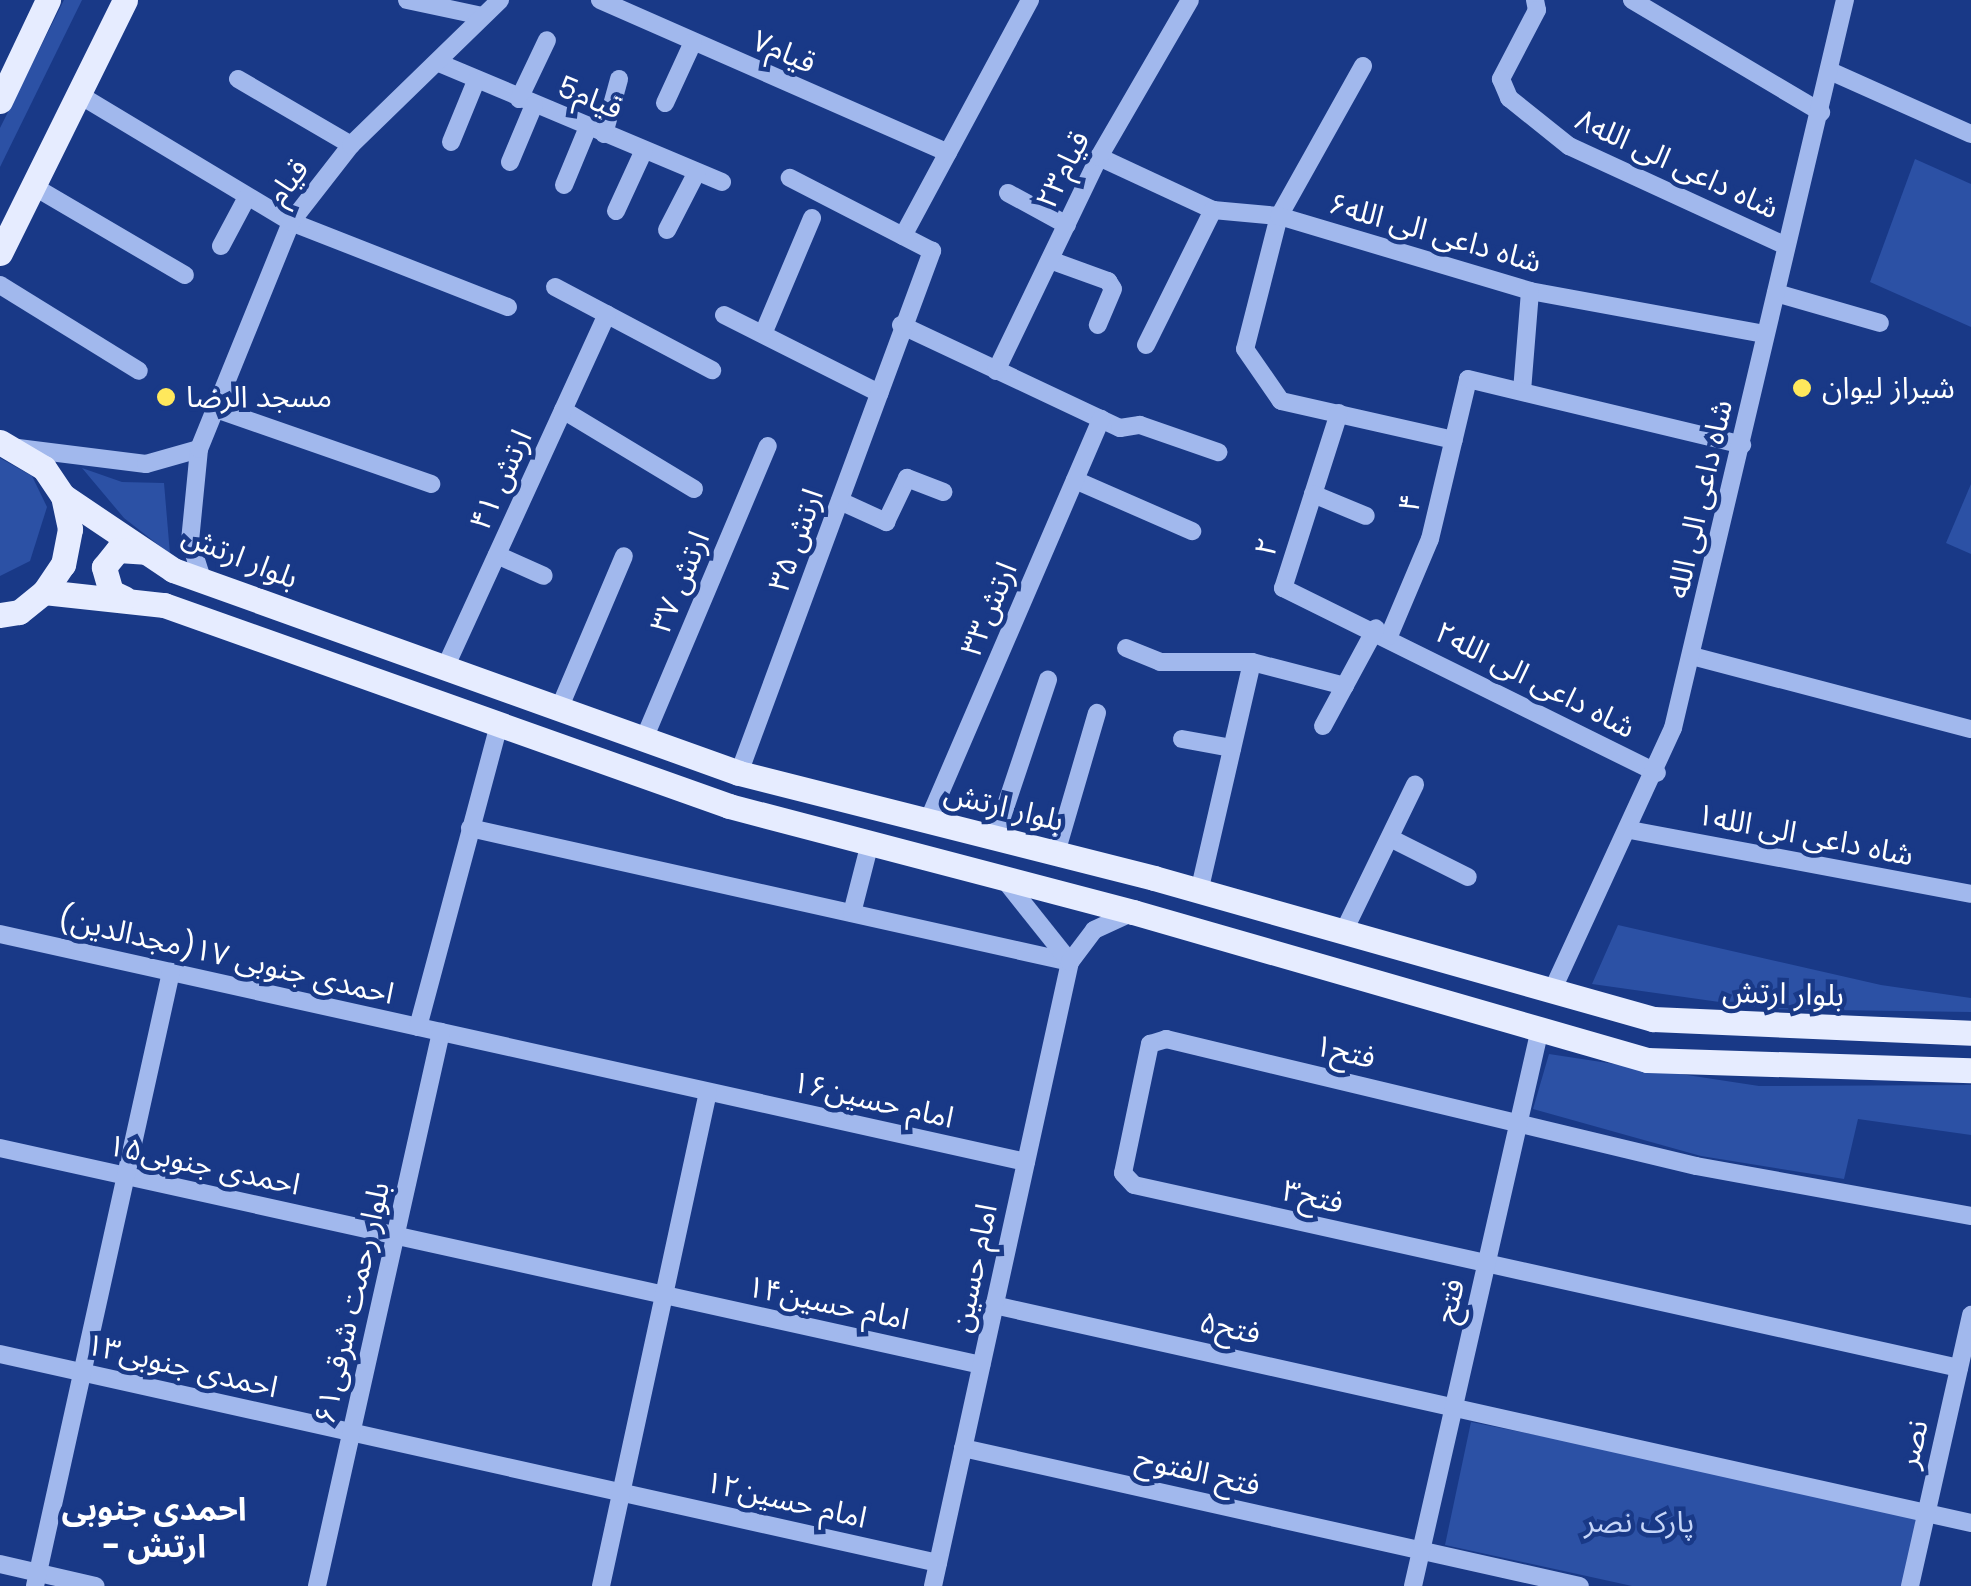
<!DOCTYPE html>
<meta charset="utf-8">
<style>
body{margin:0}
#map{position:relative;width:1971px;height:1586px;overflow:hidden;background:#193987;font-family:Poppins,"Noto Sans Arabic",sans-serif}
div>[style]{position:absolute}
.green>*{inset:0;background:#2c51a5}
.minor>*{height:18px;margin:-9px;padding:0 9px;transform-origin:9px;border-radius:9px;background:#a1b8ed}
.major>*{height:25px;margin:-12.5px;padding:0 12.5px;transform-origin:12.5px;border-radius:12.5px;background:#e6ecff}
.dots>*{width:28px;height:28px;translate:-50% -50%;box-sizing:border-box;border:5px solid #193987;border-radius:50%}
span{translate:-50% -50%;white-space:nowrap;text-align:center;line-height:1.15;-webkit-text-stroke:9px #193987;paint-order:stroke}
.street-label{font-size:30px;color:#fff}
.poi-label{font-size:30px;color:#fff}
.left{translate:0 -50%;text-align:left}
.park-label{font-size:30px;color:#c6d6f9}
.neighbourhood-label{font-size:32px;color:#fff;font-weight:700}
</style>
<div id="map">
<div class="green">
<div style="clip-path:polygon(64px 0,82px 0,0 167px,0 128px)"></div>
<div style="clip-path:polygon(1915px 159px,1971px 184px,1971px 327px,1870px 282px)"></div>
<div style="clip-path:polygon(0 458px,32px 476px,47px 507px,30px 561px,0 576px)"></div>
<div style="clip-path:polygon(82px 468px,122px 482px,164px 483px,170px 554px,124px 518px)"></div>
<div style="clip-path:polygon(1971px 484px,1971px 554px,1946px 543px)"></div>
<div style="clip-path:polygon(1618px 925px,1881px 985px,1971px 998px,1971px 1012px,1769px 1009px,1592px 984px)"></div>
<div style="clip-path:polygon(1549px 1054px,1759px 1086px,1971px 1085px,1971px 1135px,1858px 1119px,1844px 1179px,1701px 1156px,1533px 1109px)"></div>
<div style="clip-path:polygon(1471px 1422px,1926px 1513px,1909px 1586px,1632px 1586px,1445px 1545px)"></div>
</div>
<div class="minor">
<div style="left:407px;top:0;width:77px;rotate:12deg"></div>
<div style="left:600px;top:0;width:380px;rotate:23.7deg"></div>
<div style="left:1535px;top:0;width:10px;rotate:79deg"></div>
<div style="left:1537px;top:10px;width:78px;rotate:117.6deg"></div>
<div style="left:1501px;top:79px;width:21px;rotate:67deg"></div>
<div style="left:1509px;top:98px;width:77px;rotate:38.7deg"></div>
<div style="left:1569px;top:146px;width:239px;rotate:24.7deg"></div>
<div style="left:1632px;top:0;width:220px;rotate:30.7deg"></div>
<div style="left:439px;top:63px;width:307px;rotate:22.8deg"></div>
<div style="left:1363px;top:66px;width:172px;rotate:119.2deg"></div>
<div style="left:1279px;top:216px;width:137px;rotate:104.3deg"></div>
<div style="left:1245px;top:349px;width:63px;rotate:55.3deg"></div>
<div style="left:1281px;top:401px;width:177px;rotate:12.7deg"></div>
<div style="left:1830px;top:71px;width:154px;rotate:24.1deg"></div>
<div style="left:238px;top:79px;width:131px;rotate:30.3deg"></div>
<div style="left:78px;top:94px;width:249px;rotate:31deg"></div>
<div style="left:291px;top:222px;width:233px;rotate:21.4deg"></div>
<div style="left:519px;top:99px;width:65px;rotate:-64.6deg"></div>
<div style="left:665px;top:103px;width:67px;rotate:-65.3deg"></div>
<div style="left:604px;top:134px;width:57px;rotate:-74.7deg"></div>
<div style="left:451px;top:142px;width:66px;rotate:-67.7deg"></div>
<div style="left:1099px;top:157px;width:126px;rotate:24.9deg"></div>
<div style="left:1213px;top:210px;width:66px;rotate:5.2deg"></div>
<div style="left:1279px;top:216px;width:262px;rotate:16.6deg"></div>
<div style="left:1530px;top:291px;width:239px;rotate:10.4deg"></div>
<div style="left:510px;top:162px;width:62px;rotate:-67.2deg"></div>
<div style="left:564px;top:185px;width:63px;rotate:-67.5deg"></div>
<div style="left:33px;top:186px;width:176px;rotate:30.4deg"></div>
<div style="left:1008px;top:193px;width:67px;rotate:28.5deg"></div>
<div style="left:616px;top:211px;width:67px;rotate:-65.3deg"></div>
<div style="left:667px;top:230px;width:65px;rotate:-62.7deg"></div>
<div style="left:903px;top:236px;width:268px;rotate:-61.7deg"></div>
<div style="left:221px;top:246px;width:55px;rotate:-62deg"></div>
<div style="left:1050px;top:260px;width:62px;rotate:19.9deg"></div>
<div style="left:1108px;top:281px;width:9px;rotate:58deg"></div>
<div style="left:1113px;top:289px;width:39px;rotate:113deg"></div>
<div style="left:0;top:285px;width:163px;rotate:31.7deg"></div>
<div style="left:555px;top:287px;width:178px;rotate:27.9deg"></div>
<div style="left:1776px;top:293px;width:108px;rotate:16.1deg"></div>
<div style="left:724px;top:315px;width:174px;rotate:26.7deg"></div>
<div style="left:901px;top:325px;width:242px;rotate:25.2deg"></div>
<div style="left:1120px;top:428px;width:20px;rotate:-9deg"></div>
<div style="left:1140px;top:425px;width:83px;rotate:19.1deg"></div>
<div style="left:763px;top:334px;width:126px;rotate:-67.1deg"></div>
<div style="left:1146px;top:345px;width:151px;rotate:-63.6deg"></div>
<div style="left:996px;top:371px;width:237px;rotate:-64.3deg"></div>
<div style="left:1099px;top:157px;width:181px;rotate:-59.9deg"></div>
<div style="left:1522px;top:391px;width:100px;rotate:-85.4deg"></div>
<div style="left:216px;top:409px;width:228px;rotate:19.2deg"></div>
<div style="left:563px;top:410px;width:153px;rotate:31.1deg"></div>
<div style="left:1339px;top:413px;width:184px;rotate:107.7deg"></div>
<div style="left:1283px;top:588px;width:417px;rotate:26.3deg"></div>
<div style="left:18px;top:448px;width:129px;rotate:7.1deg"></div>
<div style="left:146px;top:464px;width:55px;rotate:-15.8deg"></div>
<div style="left:1075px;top:480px;width:128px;rotate:23.6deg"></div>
<div style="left:1313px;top:494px;width:57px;rotate:22.5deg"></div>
<div style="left:840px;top:501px;width:51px;rotate:24.5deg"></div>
<div style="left:886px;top:522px;width:49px;rotate:-64.5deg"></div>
<div style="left:907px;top:478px;width:39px;rotate:21deg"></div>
<div style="left:497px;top:555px;width:51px;rotate:24.1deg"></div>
<div style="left:203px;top:582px;width:43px;rotate:-107.6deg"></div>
<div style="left:190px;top:541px;width:92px;rotate:-84.4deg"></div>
<div style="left:199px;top:449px;width:245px;rotate:-67.9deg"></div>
<div style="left:291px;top:222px;width:98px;rotate:-52.1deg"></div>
<div style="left:351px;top:145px;width:208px;rotate:-44.2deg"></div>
<div style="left:1389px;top:636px;width:105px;rotate:-67.1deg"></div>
<div style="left:1430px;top:539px;width:164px;rotate:-76.6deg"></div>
<div style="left:1468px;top:379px;width:282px;rotate:13.5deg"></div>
<div style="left:1126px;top:648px;width:37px;rotate:22deg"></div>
<div style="left:1160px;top:662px;width:92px"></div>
<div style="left:1252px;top:662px;width:96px;rotate:14.5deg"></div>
<div style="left:1692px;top:656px;width:288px;rotate:14.7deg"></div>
<div style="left:445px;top:668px;width:389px;rotate:-65.4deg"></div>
<div style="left:559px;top:709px;width:166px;rotate:-67deg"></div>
<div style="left:1323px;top:726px;width:111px;rotate:-61.6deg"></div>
<div style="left:644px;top:739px;width:318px;rotate:-67.1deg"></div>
<div style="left:1182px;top:739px;width:51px;rotate:10.2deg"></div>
<div style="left:739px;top:773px;width:557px;rotate:-69.71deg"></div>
<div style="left:932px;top:251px;width:160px;rotate:-152.8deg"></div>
<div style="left:928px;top:821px;width:438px;rotate:-66.7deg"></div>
<div style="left:470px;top:828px;width:615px;rotate:12.59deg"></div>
<div style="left:1630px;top:830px;width:347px;rotate:10.6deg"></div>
<div style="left:995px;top:838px;width:167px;rotate:-71.5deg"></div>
<div style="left:1390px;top:838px;width:87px;rotate:26.6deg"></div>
<div style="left:1056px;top:853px;width:146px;rotate:-73.7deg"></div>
<div style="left:1003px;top:878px;width:107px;rotate:51.4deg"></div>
<div style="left:1199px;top:892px;width:236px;rotate:-77deg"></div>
<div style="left:852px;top:913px;width:72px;rotate:-75.6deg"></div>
<div style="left:1343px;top:933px;width:165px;rotate:-64.1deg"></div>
<div style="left:0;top:934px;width:1051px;rotate:12.53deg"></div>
<div style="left:1552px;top:991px;width:289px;rotate:-65.3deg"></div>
<div style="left:1673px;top:728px;width:748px;rotate:-76.71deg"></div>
<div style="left:418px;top:1027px;width:314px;rotate:-75deg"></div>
<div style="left:0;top:1148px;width:1005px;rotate:12.47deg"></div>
<div style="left:994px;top:1305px;width:1001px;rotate:12.58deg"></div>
<div style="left:0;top:1354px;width:961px;rotate:12.56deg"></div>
<div style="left:1959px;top:1368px;width:845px;rotate:-167.49deg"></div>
<div style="left:1134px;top:1185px;width:16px;rotate:-133deg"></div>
<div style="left:1123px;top:1173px;width:132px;rotate:-78.2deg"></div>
<div style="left:1150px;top:1044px;width:17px;rotate:-17deg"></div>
<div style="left:1166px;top:1039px;width:545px;rotate:13.48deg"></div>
<div style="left:1696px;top:1166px;width:280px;rotate:10.3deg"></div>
<div style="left:963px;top:1448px;width:632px;rotate:12.61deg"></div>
<div style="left:0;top:1564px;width:98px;rotate:13deg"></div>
<div style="left:35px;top:1586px;width:629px;rotate:-77.51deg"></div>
<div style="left:317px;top:1586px;width:568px;rotate:-77.38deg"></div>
<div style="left:601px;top:1586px;width:505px;rotate:-77.78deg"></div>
<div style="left:933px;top:1586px;width:639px;rotate:-77.62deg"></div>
<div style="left:1070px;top:962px;width:40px;rotate:-53deg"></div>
<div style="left:1094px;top:930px;width:43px;rotate:-24.8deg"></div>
<div style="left:1413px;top:1586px;width:571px;rotate:-77.16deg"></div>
<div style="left:1910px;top:1586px;width:278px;rotate:-77.3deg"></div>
</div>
<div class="major">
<div style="left:0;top:101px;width:112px;rotate:-64.6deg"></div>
<div style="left:0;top:253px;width:282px;rotate:-63.7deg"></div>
<div style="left:0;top:442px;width:51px;rotate:30.6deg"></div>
<div style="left:44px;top:468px;width:34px;rotate:56deg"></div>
<div style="left:63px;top:496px;width:34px;rotate:78deg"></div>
<div style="left:70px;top:529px;width:36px;rotate:101deg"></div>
<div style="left:63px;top:564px;width:34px;rotate:124deg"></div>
<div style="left:44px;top:592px;width:32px;rotate:141deg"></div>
<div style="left:19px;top:612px;width:19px;rotate:171deg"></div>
<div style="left:63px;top:496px;width:133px;rotate:33.9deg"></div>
<div style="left:173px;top:570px;width:601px;rotate:19.73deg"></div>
<div style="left:739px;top:773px;width:428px;rotate:14.2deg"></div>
<div style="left:1154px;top:878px;width:519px;rotate:15.78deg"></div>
<div style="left:1653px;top:1019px;width:318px;rotate:2.5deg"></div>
<div style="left:44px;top:592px;width:121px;rotate:6.2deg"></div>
<div style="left:164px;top:605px;width:600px;rotate:19.58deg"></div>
<div style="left:729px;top:806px;width:418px;rotate:14.7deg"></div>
<div style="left:1133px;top:912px;width:535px;rotate:16.06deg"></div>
<div style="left:1647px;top:1060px;width:324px;rotate:1.8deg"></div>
<div style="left:124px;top:598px;width:14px;rotate:-155deg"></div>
<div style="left:111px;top:592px;width:26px;rotate:-106deg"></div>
<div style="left:104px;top:567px;width:22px;rotate:-51deg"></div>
<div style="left:118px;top:550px;width:27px;rotate:4deg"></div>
</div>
<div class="dots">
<div style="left:1802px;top:388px;background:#ffe85c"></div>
<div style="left:166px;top:397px;background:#ffe85c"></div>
</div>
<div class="street-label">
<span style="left:784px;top:52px;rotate:23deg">قیام۷</span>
<span style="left:590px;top:98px;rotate:22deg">قیام5</span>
<span style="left:1677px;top:164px;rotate:25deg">شاه داعی الی الله۸</span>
<span style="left:1063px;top:170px;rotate:-63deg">قیام۲۳</span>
<span style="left:288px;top:182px;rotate:-54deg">قیام</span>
<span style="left:1435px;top:233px;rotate:16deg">شاه داعی الی الله۶</span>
<span style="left:501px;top:480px;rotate:-65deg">ارتش ۴۱</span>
<span style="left:1700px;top:499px;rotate:-77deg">شاه داعی الی الله</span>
<span style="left:1410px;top:503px;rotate:-76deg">۴</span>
<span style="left:796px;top:540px;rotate:-70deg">ارتش ۳۵</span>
<span style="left:1267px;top:547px;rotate:-72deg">۲</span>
<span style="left:240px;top:557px;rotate:22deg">بلوار ارتش</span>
<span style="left:680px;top:582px;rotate:-67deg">ارتش ۳۷</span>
<span style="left:989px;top:609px;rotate:-67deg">ارتش۳۳</span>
<span style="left:1535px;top:680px;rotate:27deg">شاه داعی الی الله۲</span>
<span style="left:1004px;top:807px;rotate:14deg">بلوار ارتش</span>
<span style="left:1805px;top:835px;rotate:11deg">شاه داعی الی الله۱</span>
<span style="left:226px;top:956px;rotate:13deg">احمدی جنوبی ۱۷(مجدالدین)</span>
<span style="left:1783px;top:994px;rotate:2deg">بلوار ارتش</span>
<span style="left:1345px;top:1052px;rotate:13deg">۱فتح</span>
<span style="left:873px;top:1100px;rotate:13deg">امام حسین۱۶</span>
<span style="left:204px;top:1165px;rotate:12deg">احمدی جنوبی۱۵</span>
<span style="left:1313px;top:1197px;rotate:13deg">۳فتح</span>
<span style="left:974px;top:1268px;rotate:-78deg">امام حسین</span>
<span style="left:1450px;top:1301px;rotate:-77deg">فتح</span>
<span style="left:352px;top:1303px;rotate:-77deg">بلوار رحمت شرقی۶۱</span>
<span style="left:828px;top:1303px;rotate:12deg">امام حسین۱۴</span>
<span style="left:1230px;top:1328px;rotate:12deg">۵فتح</span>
<span style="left:182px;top:1366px;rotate:13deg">احمدی جنوبی۱۳</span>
<span style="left:1913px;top:1444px;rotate:-77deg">نصر</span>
<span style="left:1198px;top:1472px;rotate:13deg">فتح الفتوح</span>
<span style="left:786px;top:1500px;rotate:13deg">امام حسین۱۲</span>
</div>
<div class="poi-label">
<span class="left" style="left:1822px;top:388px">شیراز لیوان</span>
<span class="left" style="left:186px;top:397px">مسجد الرضا</span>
</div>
<div class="park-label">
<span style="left:1639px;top:1522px">پارک نصر</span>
</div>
<div class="neighbourhood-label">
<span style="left:154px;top:1528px">احمدی جنوبی<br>- ارتش</span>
</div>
</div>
